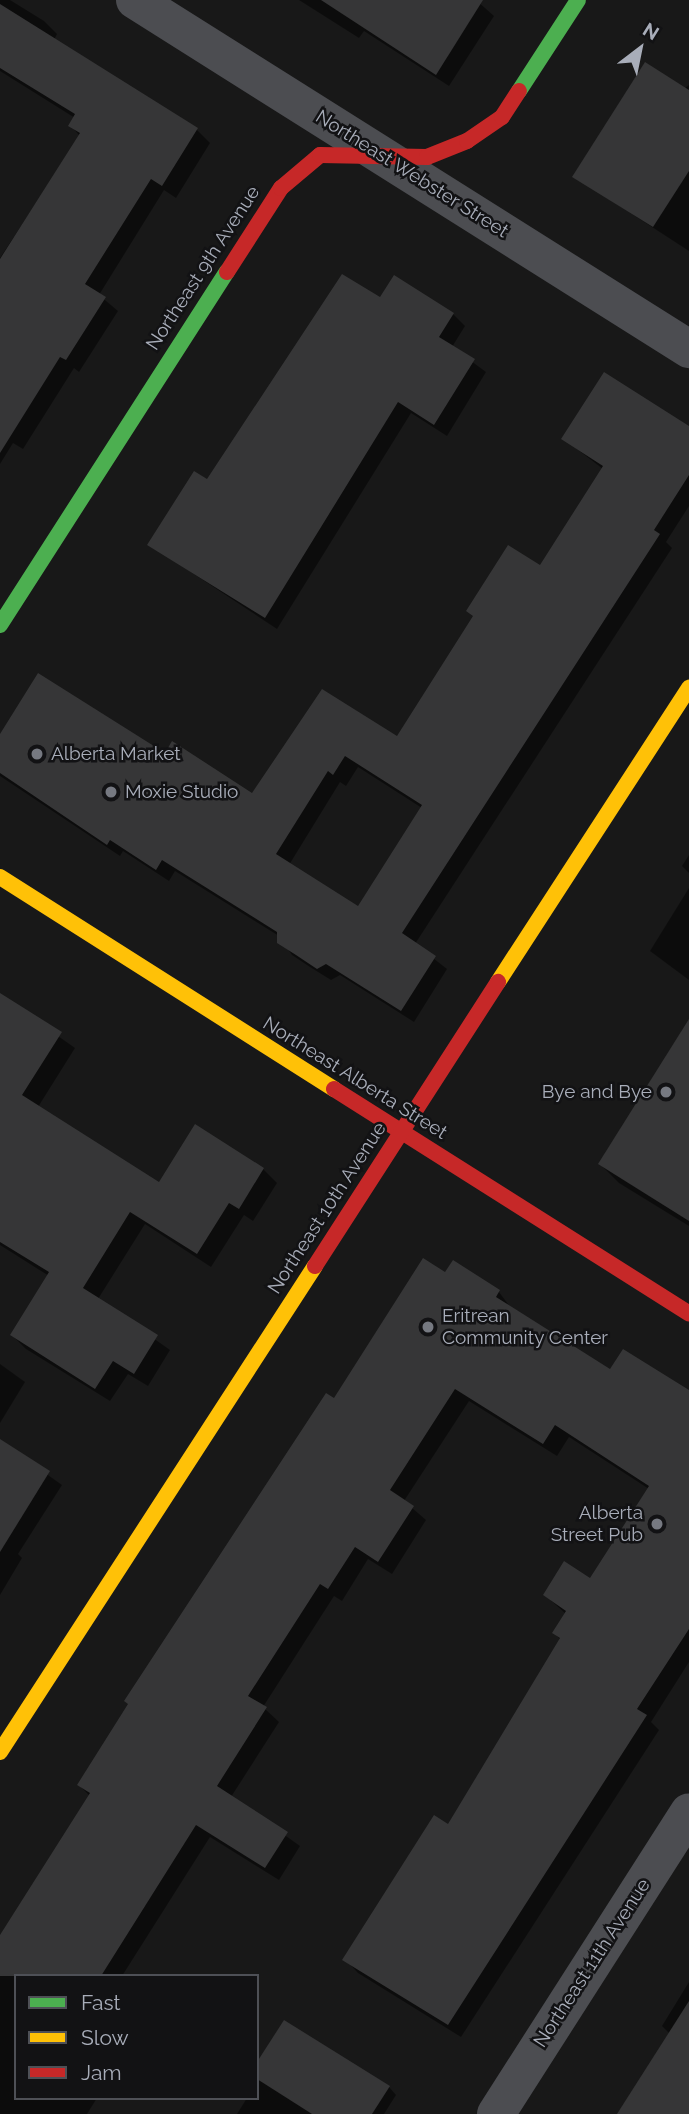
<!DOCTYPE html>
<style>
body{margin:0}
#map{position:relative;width:689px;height:2114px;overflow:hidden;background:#181818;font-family:Raleway,sans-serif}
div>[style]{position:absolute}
.shadow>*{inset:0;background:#0007}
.building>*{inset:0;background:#363637}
.street>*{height:38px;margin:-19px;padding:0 19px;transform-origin:19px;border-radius:19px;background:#4c4d51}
.fast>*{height:16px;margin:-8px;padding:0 8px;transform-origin:8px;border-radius:8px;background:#4caf50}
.slow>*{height:16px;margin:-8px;padding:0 8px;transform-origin:8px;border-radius:8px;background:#ffc107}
.jam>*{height:16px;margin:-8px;padding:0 8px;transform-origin:8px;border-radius:8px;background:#c62828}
.dots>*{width:19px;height:19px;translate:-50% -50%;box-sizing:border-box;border:4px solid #121214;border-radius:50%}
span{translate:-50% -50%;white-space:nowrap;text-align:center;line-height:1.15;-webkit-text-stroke:5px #121214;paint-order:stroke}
.street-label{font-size:19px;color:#a8adb9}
.poi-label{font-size:19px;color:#a8adb9}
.left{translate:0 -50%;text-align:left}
.right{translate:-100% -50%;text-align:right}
.legend{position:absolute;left:14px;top:1974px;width:245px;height:126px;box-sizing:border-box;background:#121214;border:2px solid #4e5056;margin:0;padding:9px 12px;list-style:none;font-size:21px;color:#a8adb9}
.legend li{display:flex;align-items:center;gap:14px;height:35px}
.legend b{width:35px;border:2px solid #4e5056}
.north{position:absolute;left:605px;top:14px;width:70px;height:70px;-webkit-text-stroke:5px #121214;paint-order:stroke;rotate:32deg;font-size:19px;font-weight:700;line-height:28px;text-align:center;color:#a8adb9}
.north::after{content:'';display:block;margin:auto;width:24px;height:32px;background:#a8adb9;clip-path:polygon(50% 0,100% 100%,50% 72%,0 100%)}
</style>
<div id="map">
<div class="shadow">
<div style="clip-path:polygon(0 0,10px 0,44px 21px,57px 34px,54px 40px,197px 130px,210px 143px,176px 198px,164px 190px,99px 295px,118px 311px,79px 372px,74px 368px,23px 449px,13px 443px,0 464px,0 258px,80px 136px,70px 125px,75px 118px,0 71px)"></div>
<div style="clip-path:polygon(299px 0,476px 0,494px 16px,449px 86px,364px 31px,359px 38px)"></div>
<div style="clip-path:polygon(689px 85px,689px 251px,575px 177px)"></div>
<div style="clip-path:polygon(453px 314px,465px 326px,452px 347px,486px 372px,447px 436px,411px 413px,277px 629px,150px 545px,208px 482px)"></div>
<div style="clip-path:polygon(evenodd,689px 428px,689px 506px,666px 542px,672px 548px,415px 944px,447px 969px,414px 1022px,340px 975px,331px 980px,310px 967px,292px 955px,279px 936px,175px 871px,169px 881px,123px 851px,120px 856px,0 776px,0 737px,165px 756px,253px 796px,323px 691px,398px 738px,541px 568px,603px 469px,564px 439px,689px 428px,358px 767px,422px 808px,359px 908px,289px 865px,340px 782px,346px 786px,358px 767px)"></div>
<div style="clip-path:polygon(689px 855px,689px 873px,682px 866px)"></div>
<div style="clip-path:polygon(689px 888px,689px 980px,650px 951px)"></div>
<div style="clip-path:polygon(0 995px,75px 1048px,38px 1107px,159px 1184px,263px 1169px,277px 1183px,253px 1221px,244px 1215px,211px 1267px,145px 1224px,98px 1299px,170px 1350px,148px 1386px,128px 1374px,110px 1401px,26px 1349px,12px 1335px,49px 1276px,0 1245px)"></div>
<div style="clip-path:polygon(689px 1023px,689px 1226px,619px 1183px,600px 1164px)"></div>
<div style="clip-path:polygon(453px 1263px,499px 1292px,511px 1308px,610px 1372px,689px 1392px,689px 1662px,651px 1722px,659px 1730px,461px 2037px,358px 1973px,345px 1959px,449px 1826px,561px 1640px,554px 1633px,566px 1614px,545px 1595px,591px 1580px,649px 1489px,569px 1437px,557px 1456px,469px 1401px,404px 1501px,426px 1520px,392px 1574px,368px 1559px,342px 1601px,334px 1596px,263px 1707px,279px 1722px,231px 1797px,300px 1846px,279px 1880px,210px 1837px,122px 1976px,16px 1976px,16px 2098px,97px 2098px,87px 2114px,0 2114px,0 1941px,90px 1796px,79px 1785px,335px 1401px)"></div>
<div style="clip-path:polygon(0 1364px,25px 1382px,0 1423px)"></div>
<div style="clip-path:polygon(0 1441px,62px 1485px,18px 1554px,22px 1558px,0 1595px)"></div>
<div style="clip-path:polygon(689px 1982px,689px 2114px,619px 2114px,670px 2034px,662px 2026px)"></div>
<div style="clip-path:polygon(257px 2065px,389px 2087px,396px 2095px,384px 2114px,237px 2114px,247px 2098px,257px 2098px)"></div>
</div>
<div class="building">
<div style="clip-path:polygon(321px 0,483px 0,436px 75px)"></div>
<div style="clip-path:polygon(0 4px,198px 128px,162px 186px,151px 179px,85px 284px,106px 297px,66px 360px,60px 357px,0 453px,0 259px,80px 133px,68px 126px,75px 114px,0 68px)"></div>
<div style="clip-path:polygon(645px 62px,689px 90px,689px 171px,653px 227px,572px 177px)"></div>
<div style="clip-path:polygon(342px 274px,380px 297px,394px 275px,454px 313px,439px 337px,475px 359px,434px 425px,398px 402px,265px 618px,147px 545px,194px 471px,207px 479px)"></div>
<div style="clip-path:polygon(evenodd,604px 372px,689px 426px,689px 475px,654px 530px,660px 534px,402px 933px,436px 956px,401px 1011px,326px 964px,317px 969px,296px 955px,277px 943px,277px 932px,162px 860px,156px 870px,110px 840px,107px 845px,0 773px,0 734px,38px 673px,165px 753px,172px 741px,252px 793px,322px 689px,397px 736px,473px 616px,466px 611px,508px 545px,540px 565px,603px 466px,561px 439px,604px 372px,345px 756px,422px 805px,358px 906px,276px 854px,328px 771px,333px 775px,345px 756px)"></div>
<div style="clip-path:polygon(0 993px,62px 1032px,22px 1095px,159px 1182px,195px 1124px,264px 1168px,239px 1209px,229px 1203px,197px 1254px,130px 1212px,83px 1288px,158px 1335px,134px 1374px,113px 1361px,95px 1389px,10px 1335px,49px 1272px,0 1242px)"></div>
<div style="clip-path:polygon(689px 1019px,689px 1221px,598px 1164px)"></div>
<div style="clip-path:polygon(423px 1258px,445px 1272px,453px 1260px,500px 1290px,496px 1297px,610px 1369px,623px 1349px,689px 1390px,689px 1629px,637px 1709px,647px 1715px,448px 2025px,342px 1960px,434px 1815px,448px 1824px,560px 1638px,552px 1633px,566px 1611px,543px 1595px,564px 1561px,590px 1578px,649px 1486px,555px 1425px,543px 1444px,455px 1389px,390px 1490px,414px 1506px,378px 1562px,355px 1547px,328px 1589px,320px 1584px,248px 1696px,267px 1707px,217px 1786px,288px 1832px,265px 1868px,196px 1825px,101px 1976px,0 1976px,0 1935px,90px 1793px,77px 1785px,128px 1704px,124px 1701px,326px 1393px,334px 1398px)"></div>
<div style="clip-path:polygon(0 1439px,50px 1471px,0 1552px)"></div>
<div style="clip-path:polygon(689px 2001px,689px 2114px,617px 2114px)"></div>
<div style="clip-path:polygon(284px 2020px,390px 2086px,372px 2114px,312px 2114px,257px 2079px,257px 2062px)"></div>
</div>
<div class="street">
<div style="left:135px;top:0;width:655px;rotate:32.21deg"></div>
<div style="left:496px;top:2114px;width:358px;rotate:-57.4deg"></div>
</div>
<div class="fast">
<div style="left:519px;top:91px;width:108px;rotate:-57deg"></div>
<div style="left:0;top:625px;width:420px;rotate:-57.3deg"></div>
</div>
<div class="slow">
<div style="left:0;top:877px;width:396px;rotate:32.4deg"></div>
<div style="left:498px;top:982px;width:351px;rotate:-57deg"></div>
<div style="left:0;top:1752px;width:579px;rotate:-57.05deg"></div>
</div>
<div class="jam">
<div style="left:227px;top:272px;width:100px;rotate:-57.3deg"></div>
<div style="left:281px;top:188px;width:51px;rotate:-40.2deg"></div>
<div style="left:320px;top:155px;width:107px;rotate:1.1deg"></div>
<div style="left:427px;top:157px;width:43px;rotate:-21.8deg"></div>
<div style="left:467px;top:141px;width:42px;rotate:-34.4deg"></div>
<div style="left:502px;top:117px;width:31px;rotate:-57deg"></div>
<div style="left:334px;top:1089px;width:420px;rotate:32.3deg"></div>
<div style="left:315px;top:1266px;width:338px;rotate:-57.2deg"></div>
</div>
<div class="dots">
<div style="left:37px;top:754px;background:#767981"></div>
<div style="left:111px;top:792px;background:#767981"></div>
<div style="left:666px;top:1092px;background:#767981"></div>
<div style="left:428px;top:1327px;background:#767981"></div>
<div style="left:657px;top:1524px;background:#767981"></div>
</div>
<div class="street-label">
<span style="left:412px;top:174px;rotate:32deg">Northeast Webster Street</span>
<span style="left:203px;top:268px;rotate:-57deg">Northeast 9th Avenue</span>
<span style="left:355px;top:1078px;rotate:32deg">Northeast Alberta Street</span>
<span style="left:327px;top:1208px;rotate:-57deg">Northeast 10th Avenue</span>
<span style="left:592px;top:1963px;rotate:-57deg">Northeast 11th Avenue</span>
</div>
<div class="poi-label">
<span class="left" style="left:51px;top:754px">Alberta Market</span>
<span class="left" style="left:125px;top:792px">Moxie Studio</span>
<span class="right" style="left:652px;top:1092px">Bye and Bye</span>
<span class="left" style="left:442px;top:1327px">Eritrean<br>Community Center</span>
<span class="right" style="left:643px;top:1524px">Alberta<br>Street Pub</span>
</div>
<ul class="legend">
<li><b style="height:9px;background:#4caf50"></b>Fast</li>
<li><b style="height:9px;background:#ffc107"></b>Slow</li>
<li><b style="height:9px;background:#c62828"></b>Jam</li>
</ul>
<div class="north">N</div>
</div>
